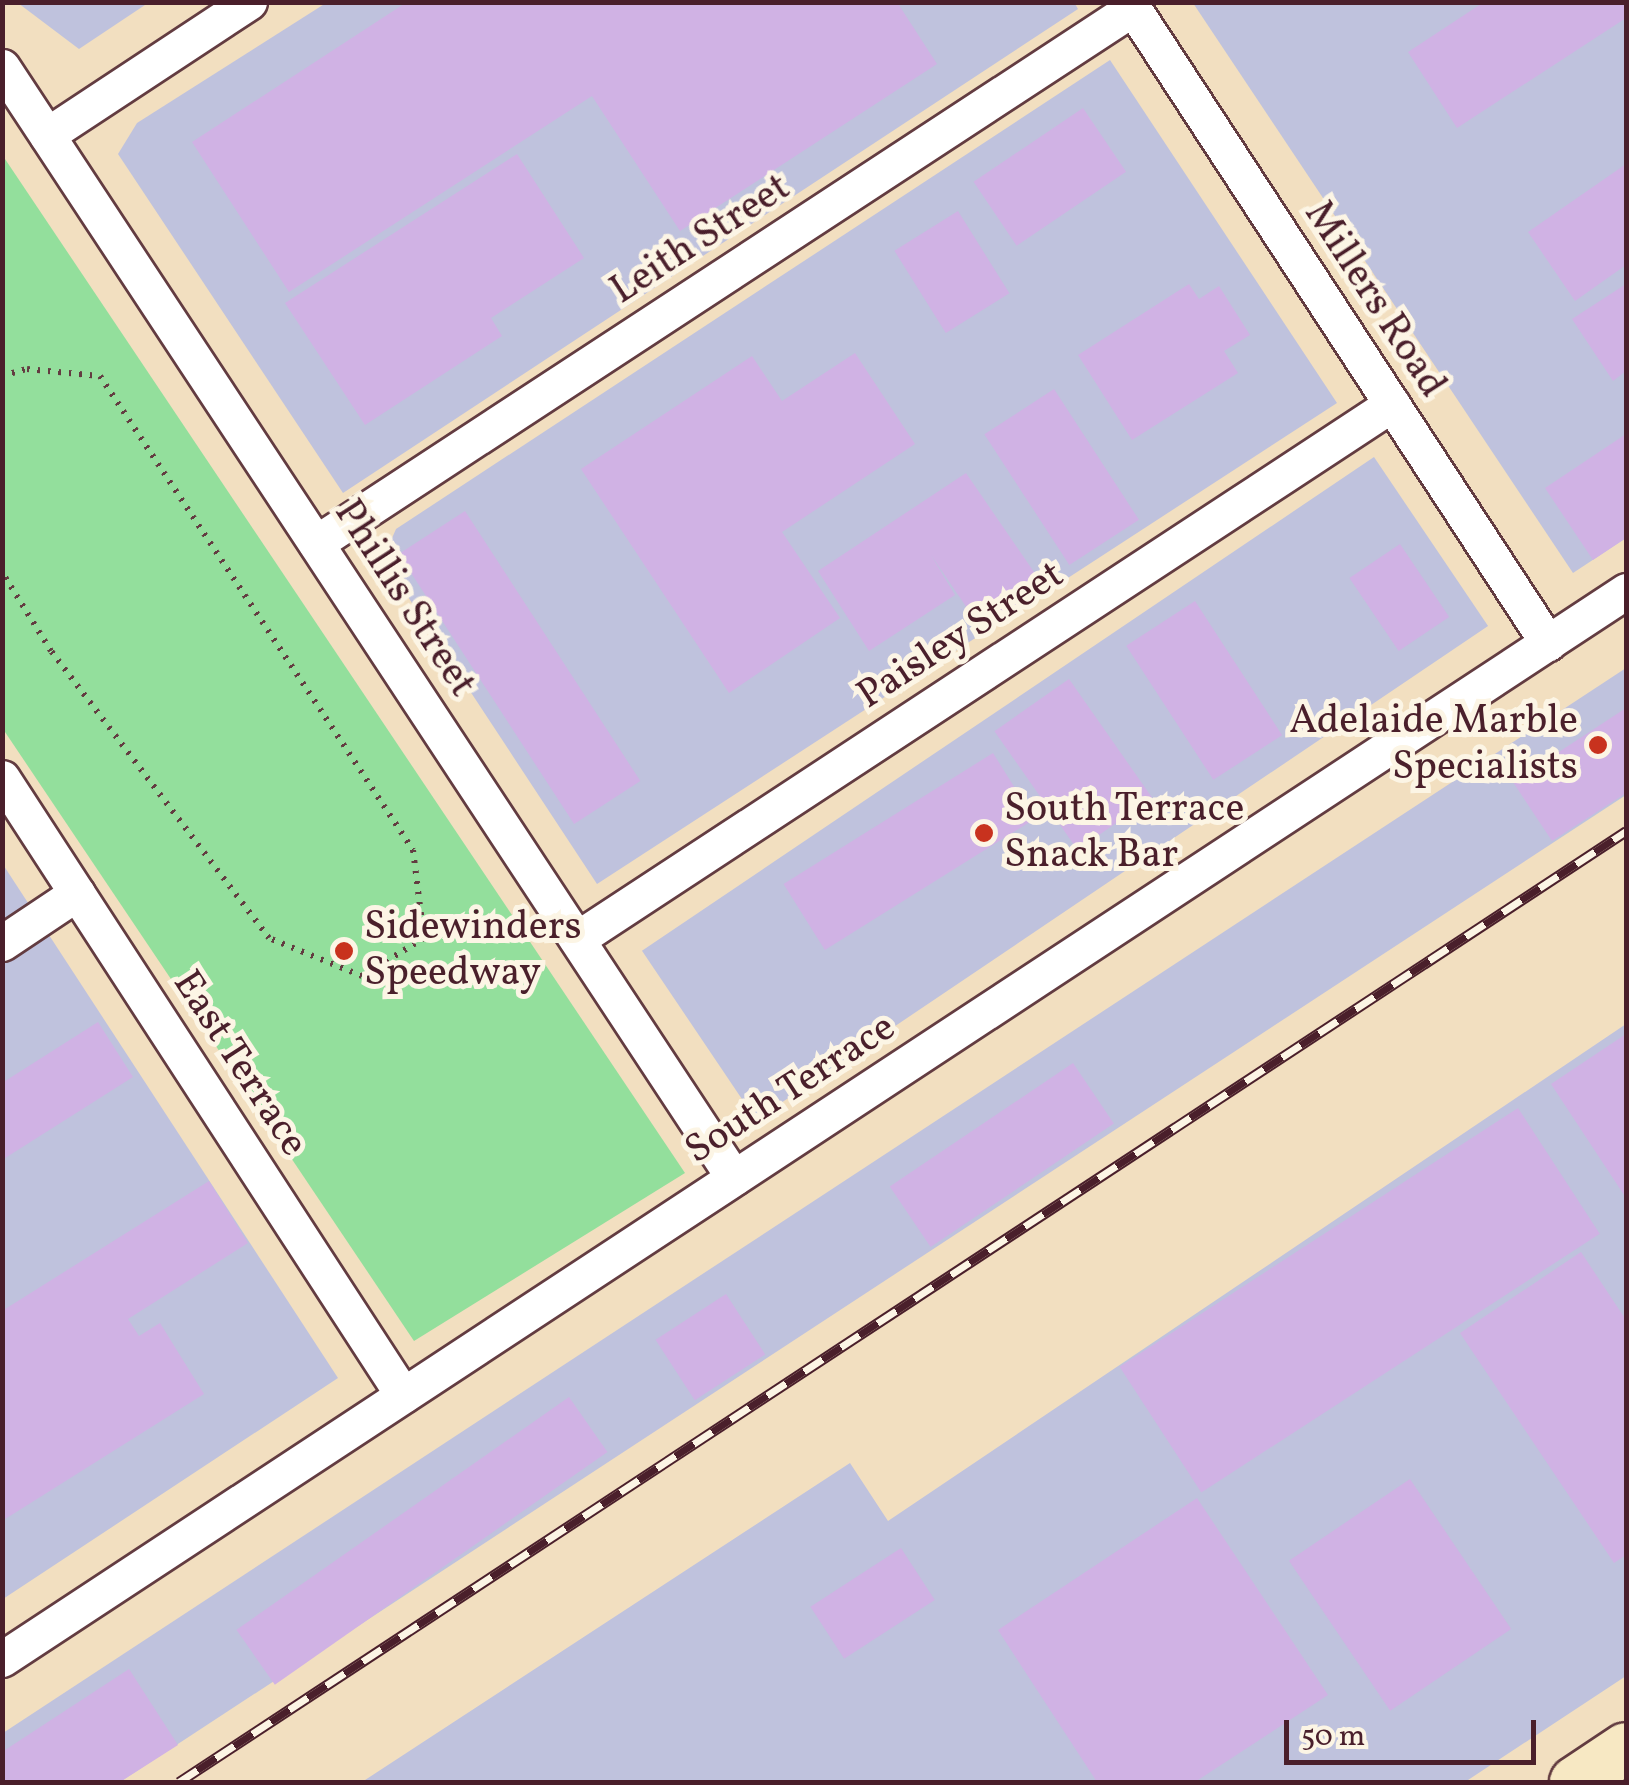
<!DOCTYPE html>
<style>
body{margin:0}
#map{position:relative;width:1629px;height:1785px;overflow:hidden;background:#f2dfc0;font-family:Vollkorn,serif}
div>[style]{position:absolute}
.industrial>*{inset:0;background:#bfc2dd;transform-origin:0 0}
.green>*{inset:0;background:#93df9c}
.building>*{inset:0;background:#d0b2e4;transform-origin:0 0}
.path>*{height:6px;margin-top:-3px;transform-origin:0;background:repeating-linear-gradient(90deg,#633c41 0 2.5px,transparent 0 10.5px)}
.roads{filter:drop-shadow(2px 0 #633c41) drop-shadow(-2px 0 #633c41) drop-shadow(0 2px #633c41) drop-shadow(0 -2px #633c41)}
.street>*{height:35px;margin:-17.5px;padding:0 17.5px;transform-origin:17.5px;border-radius:17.5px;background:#fff}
.secondary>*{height:50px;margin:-25px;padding:0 25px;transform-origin:25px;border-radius:25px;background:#f7e8c3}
.rail>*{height:11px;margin-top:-5.5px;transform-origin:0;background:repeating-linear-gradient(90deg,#fcf5e5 0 22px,#4a1f2b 0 44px);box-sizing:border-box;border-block:2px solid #4a1f2b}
.dots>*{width:28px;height:28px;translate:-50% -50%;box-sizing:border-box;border:5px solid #fcf5e5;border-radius:50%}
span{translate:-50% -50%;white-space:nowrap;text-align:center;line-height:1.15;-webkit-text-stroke:10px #fcf5e5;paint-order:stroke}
.street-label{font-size:40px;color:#4a1f2b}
.poi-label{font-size:40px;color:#4a1f2b}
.right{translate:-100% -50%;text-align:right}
.left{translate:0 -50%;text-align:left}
.frame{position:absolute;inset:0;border:5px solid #4a1f2b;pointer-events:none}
.scale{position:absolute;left:1284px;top:1720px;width:252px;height:45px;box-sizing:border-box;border:5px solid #4a1f2b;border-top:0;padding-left:12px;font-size:30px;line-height:35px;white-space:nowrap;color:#4a1f2b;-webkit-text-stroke:8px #fcf5e5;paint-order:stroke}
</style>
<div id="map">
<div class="industrial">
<div style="clip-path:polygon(1074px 2px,1078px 9px,343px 493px,118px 154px,137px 123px,326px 3px)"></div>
<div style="clip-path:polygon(18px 3px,148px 3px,79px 49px)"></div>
<div style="clip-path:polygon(1193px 3px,1626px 3px,1626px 538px,1573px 573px)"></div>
<div style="clip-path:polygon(1110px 60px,1337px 403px,597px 884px,383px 559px,396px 529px)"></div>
<div style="left:1374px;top:457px;width:204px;height:883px;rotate:56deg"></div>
<div style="clip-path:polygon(1626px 668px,1626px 795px,120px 1782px,3px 1782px,3px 1733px)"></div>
<div style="clip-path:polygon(2px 863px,338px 1378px,3px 1599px,2px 1599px)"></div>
<div style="clip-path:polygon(1626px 1024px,1626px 1676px,1465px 1782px,362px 1782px,850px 1463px,888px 1521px)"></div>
</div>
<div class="green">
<div style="clip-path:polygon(3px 156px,685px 1173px,414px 1341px,3px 729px)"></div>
</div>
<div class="building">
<div style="clip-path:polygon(407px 2px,897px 2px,937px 64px,680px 231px,592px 96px,289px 292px,192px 142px)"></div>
<div style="clip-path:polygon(1484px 2px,1626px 2px,1626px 18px,1457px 128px,1408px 52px)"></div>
<div style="left:1083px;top:108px;width:77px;height:132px;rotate:56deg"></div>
<div style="clip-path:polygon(517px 154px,584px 258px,491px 318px,502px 336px,365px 425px,285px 303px)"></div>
<div style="clip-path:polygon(1626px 164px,1626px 265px,1575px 301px,1528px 232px)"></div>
<div style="left:958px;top:211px;width:97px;height:75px;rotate:58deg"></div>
<div style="clip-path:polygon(1189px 284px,1199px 299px,1219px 286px,1250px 335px,1224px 351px,1238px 373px,1132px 440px,1078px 355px)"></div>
<div style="clip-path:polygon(1626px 284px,1626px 371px,1613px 381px,1572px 319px)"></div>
<div style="clip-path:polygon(855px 353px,915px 444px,782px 532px,840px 618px,729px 693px,581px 469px,752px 356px,782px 401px)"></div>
<div style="left:1054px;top:389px;width:156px;height:83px;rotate:57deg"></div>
<div style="clip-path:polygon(1626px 434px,1626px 538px,1593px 560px,1545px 488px)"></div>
<div style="clip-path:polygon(966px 473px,1047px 591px,984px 633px,931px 555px,955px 595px,869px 651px,818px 571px)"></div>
<div style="left:465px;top:511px;width:322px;height:79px;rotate:57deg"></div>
<div style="left:1400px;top:544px;width:88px;height:61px;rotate:56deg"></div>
<div style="left:1195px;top:601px;width:160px;height:82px;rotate:57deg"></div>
<div style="left:1069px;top:679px;width:145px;height:91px;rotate:55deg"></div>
<div style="clip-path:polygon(1626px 708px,1626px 793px,1552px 841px,1513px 782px)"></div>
<div style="left:993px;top:753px;width:78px;height:247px;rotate:58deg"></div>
<div style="clip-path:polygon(98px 1022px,133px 1077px,2px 1160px,2px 1083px)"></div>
<div style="clip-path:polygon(1626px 1034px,1626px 1198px,1551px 1084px)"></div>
<div style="left:1073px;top:1063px;width:73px;height:221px;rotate:56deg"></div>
<div style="left:1518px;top:1108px;width:150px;height:475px;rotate:57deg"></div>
<div style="clip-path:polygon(209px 1181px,248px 1243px,128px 1319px,139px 1336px,160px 1323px,204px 1394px,2px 1521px,2px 1311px)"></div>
<div style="clip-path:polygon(1581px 1252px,1626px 1320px,1626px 1555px,1614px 1563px,1460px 1333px)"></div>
<div style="left:726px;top:1294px;width:72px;height:84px;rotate:57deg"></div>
<div style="left:569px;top:1397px;width:67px;height:406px;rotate:55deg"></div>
<div style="left:1410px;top:1479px;width:181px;height:146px;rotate:56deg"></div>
<div style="clip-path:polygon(1197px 1498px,1328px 1695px,1195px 1782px,1097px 1782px,998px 1630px)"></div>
<div style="left:901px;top:1548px;width:62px;height:108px;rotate:57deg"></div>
<div style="clip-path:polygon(129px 1669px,178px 1745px,120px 1782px,2px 1782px,2px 1752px)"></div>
</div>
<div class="path">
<div style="left:2px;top:376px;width:26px;rotate:-16deg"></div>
<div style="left:27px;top:369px;width:73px;rotate:5.5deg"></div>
<div style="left:100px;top:376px;width:568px;rotate:56.56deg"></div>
<div style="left:413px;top:850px;width:89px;rotate:82.9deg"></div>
<div style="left:424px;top:938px;width:73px;rotate:148.5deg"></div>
<div style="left:362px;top:976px;width:100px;rotate:-157.8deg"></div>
<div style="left:269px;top:938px;width:360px;rotate:-127.2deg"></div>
<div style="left:51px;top:651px;width:93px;rotate:-121.8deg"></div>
</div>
<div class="roads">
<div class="street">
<div style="left:1129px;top:2px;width:766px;rotate:56.83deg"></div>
<div style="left:2px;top:67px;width:1330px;rotate:56.62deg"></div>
<div style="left:47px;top:135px;width:242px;rotate:-33.4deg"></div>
<div style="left:316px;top:543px;width:977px;rotate:-33.22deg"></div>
<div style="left:2px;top:778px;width:736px;rotate:56.98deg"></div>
<div style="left:577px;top:939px;width:975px;rotate:-33.28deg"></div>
<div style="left:2px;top:943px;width:90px;rotate:-33.7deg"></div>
<div style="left:2px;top:1659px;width:1944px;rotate:-33.33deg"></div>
</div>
<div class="secondary">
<div style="left:1575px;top:1782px;width:61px;rotate:-33.7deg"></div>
</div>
</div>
<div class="rail">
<div style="left:179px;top:1782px;width:1732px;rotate:-33.31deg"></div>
</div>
<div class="dots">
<div style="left:1598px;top:745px;background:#c8321e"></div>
<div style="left:984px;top:833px;background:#c8321e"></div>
<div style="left:344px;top:951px;background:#c8321e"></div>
</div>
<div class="street-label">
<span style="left:701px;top:240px;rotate:-33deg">Leith Street</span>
<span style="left:1374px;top:300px;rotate:57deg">Millers Road</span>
<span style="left:404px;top:599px;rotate:57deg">Phillis Street</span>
<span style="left:961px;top:636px;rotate:-33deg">Paisley Street</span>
<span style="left:239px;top:1064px;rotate:57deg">East Terrace</span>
<span style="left:791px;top:1090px;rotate:-33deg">South Terrace</span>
</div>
<div class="poi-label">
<span class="right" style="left:1578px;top:745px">Adelaide Marble<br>Specialists</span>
<span class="left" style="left:1004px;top:833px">South Terrace<br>Snack Bar</span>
<span class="left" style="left:364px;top:951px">Sidewinders<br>Speedway</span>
</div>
<div class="frame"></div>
<div class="scale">50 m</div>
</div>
